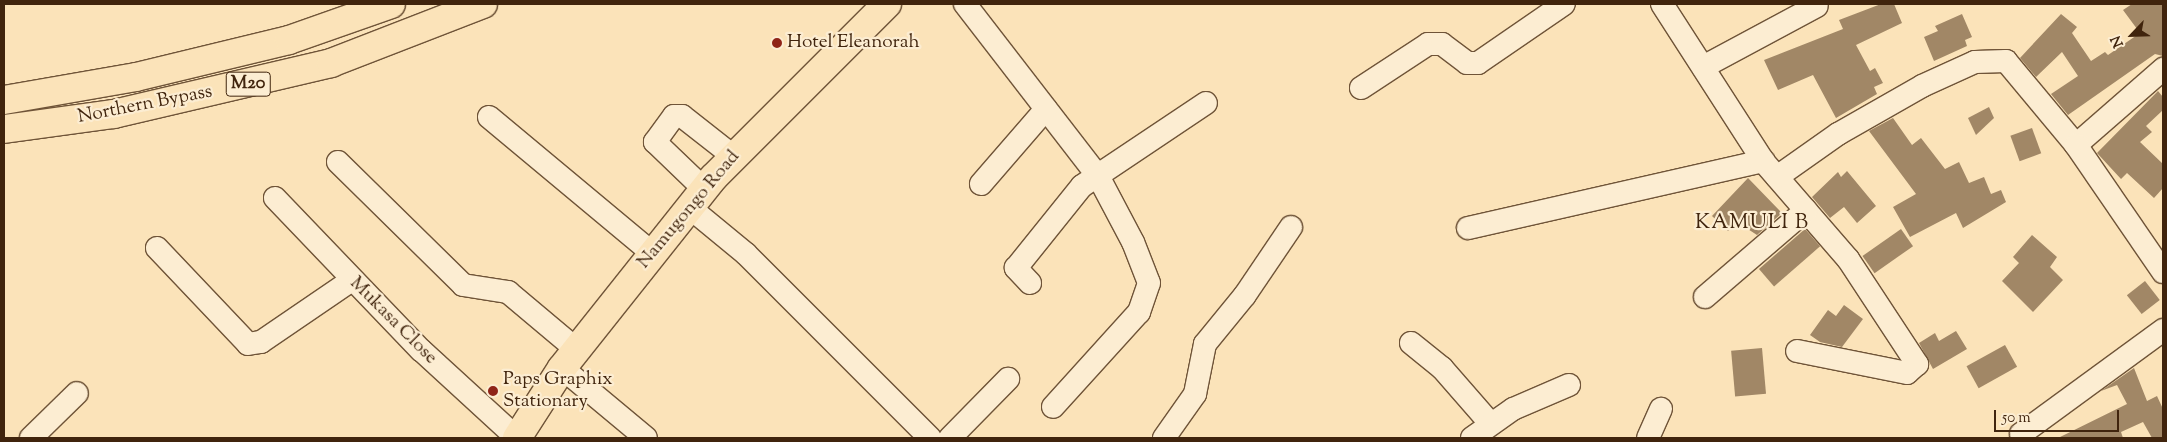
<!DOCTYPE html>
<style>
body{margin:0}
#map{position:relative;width:2167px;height:442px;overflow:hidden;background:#fbe3b9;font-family:"Sorts Mill Goudy",serif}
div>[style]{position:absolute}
.building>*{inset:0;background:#a18766;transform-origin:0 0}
.roads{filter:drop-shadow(1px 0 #6f5438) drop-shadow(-1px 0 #6f5438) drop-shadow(0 1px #6f5438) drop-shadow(0 -1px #6f5438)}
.minor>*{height:22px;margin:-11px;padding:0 11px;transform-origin:11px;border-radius:11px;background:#fcedd2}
.major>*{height:28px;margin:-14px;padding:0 14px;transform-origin:14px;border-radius:14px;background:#fbe3b9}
.highway>*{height:28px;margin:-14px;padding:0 14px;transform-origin:14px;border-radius:14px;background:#fbe3b9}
.dots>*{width:14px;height:14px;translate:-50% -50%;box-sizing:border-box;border:2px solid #fcedd2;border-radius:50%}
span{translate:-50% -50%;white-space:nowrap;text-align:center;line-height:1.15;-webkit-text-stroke:4.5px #fcedd2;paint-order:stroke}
.shield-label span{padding:1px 4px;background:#fcedd2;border:1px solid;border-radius:4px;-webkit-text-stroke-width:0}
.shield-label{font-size:18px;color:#40240d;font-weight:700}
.poi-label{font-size:19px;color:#40240d}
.left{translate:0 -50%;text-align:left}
.street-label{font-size:19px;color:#40240d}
.quarter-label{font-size:21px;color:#40240d;letter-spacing:1px}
.frame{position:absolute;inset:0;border:5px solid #40240d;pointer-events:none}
.north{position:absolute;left:2107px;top:10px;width:50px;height:50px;-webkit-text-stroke:4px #fcedd2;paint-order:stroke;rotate:246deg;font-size:14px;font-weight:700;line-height:20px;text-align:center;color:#40240d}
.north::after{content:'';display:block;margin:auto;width:18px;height:22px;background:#40240d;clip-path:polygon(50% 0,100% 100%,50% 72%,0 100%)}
.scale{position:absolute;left:1994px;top:410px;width:125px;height:22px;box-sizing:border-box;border:2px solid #40240d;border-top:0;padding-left:6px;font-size:15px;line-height:18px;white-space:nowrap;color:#40240d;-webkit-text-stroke:4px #fcedd2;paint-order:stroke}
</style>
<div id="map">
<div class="building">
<div style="clip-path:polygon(1881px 4px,1894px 4px,1902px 23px,1856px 45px,1870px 71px,1875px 68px,1883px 83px,1874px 87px,1877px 94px,1836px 118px,1813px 75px,1778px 90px,1764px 60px,1843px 29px,1839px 20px)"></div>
<div style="clip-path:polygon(2132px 4px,2163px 4px,2163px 56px,2155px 54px,2068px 115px,2051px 94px,2078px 76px,2062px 52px,2036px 77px,2020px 58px,2061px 14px,2077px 27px,2072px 33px,2091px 61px,2105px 52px,2108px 55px,2140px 33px,2123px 10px)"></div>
<div style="clip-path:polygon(1962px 14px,1972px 37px,1965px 40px,1967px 46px,1934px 61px,1924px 37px,1938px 31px,1935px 26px)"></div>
<div style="clip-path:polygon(2158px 91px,2163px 97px,2163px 110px,2146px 126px,2152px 132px,2140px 142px,2163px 164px,2163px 188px,2154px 198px,2127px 173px,2121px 179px,2097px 153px)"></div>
<div style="clip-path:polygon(1989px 107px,1994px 118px,1976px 135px,1968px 118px)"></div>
<div style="clip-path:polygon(1893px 118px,1912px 145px,1921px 138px,1945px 169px,1959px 162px,1969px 183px,1984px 177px,1991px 194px,2001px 190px,2006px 202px,1963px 228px,1956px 213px,1910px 237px,1893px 207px,1916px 194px,1869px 131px)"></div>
<div style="left:2032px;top:128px;width:27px;height:23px;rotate:70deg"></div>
<div style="clip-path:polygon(1847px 171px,1876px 206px,1857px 223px,1844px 207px,1830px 218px,1812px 197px,1838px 172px,1841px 177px)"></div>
<div style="clip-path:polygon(1748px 178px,1782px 213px,1757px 235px,1737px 222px,1728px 231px,1712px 216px)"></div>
<div style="left:1805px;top:229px;width:23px;height:61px;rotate:49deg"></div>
<div style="left:1901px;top:229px;width:21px;height:47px;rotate:55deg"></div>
<div style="clip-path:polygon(2032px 235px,2057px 257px,2050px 267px,2063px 280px,2033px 312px,2002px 281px,2019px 263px,2013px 257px)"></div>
<div style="left:2145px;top:281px;width:24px;height:23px;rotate:52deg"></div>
<div style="clip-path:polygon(1844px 305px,1863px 319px,1842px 347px,1820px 342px,1810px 335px,1828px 310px,1836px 316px)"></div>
<div style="clip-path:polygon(1956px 331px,1967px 349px,1933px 369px,1919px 343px,1935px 333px,1939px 341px)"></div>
<div style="left:2005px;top:345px;width:25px;height:44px;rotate:61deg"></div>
<div style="left:1762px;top:348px;width:46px;height:31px;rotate:85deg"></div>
<div style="clip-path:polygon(2134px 368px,2147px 401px,2157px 396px,2163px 409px,2163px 438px,2152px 438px,2143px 422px,2121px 432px,2123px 438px,2058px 438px,2127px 404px,2117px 385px,2101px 391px)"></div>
</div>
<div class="roads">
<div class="minor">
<div style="left:965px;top:4px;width:217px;rotate:52.3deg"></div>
<div style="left:1098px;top:176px;width:75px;rotate:62.1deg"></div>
<div style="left:1133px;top:242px;width:44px;rotate:68.7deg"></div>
<div style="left:1149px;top:283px;width:31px;rotate:109deg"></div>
<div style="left:1139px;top:312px;width:128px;rotate:132.2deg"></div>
<div style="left:1662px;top:4px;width:187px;rotate:57.2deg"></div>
<div style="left:1763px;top:161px;width:130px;rotate:49.1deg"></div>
<div style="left:1848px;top:259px;width:126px;rotate:56.7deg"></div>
<div style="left:1917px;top:364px;width:13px;rotate:138deg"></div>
<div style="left:1907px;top:373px;width:112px;rotate:-168.7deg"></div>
<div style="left:1703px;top:67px;width:129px;rotate:-28.2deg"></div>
<div style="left:1361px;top:88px;width:80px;rotate:-33.3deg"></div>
<div style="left:1428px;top:44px;width:14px"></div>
<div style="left:1442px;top:44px;width:31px;rotate:37deg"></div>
<div style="left:1467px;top:63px;width:11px"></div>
<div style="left:1478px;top:63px;width:104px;rotate:-34.5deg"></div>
<div style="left:489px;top:117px;width:212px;rotate:39.8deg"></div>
<div style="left:2076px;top:145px;width:116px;rotate:-41.1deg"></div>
<div style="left:338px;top:162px;width:175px;rotate:44.5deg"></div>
<div style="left:463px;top:285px;width:46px;rotate:8.8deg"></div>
<div style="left:508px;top:292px;width:89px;rotate:40deg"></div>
<div style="left:1777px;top:177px;width:75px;rotate:-35.2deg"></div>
<div style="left:1838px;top:134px;width:97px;rotate:-29.7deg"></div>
<div style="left:1922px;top:86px;width:58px;rotate:-24.4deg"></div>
<div style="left:1975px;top:62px;width:31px;rotate:-2deg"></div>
<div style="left:2006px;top:61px;width:109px;rotate:50.2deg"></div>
<div style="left:2076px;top:145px;width:154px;rotate:55.6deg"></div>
<div style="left:981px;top:184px;width:99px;rotate:-49.1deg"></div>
<div style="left:704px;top:189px;width:68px;rotate:-136.2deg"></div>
<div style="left:655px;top:142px;width:32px;rotate:-54deg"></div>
<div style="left:674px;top:116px;width:8px"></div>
<div style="left:682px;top:116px;width:65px;rotate:38.1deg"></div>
<div style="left:275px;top:198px;width:211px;rotate:46.2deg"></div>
<div style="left:421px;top:350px;width:130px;rotate:42.5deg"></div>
<div style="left:689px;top:207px;width:74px;rotate:39.5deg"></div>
<div style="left:746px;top:254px;width:260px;rotate:45deg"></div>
<div style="left:1468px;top:228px;width:303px;rotate:-12.8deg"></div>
<div style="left:157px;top:248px;width:132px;rotate:46.5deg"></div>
<div style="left:248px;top:344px;width:13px;rotate:-9deg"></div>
<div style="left:261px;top:342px;width:110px;rotate:-34.3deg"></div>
<div style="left:1030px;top:283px;width:21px;rotate:-133deg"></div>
<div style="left:1016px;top:268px;width:105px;rotate:-51.2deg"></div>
<div style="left:1082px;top:186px;width:149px;rotate:-33.8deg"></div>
<div style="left:1705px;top:297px;width:133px;rotate:-40.7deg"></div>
<div style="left:1411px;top:343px;width:40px;rotate:39deg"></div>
<div style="left:1442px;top:368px;width:73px;rotate:48.9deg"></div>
<div style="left:562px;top:368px;width:109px;rotate:39.8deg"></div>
<div style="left:2021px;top:434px;width:176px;rotate:-36.2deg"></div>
<div style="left:31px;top:438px;width:64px;rotate:-44.4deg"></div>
<div style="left:950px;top:438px;width:83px;rotate:-45.5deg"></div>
<div style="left:1164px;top:438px;width:54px;rotate:-54.8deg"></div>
<div style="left:1195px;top:394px;width:51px;rotate:-78.7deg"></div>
<div style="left:1205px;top:344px;width:63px;rotate:-50.8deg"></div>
<div style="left:1245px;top:295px;width:82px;rotate:-55.9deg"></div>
<div style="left:1472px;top:438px;width:50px;rotate:-35.3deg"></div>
<div style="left:1513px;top:409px;width:61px;rotate:-23.2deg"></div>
<div style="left:1648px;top:438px;width:32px;rotate:-66deg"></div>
</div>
<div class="major">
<div style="left:517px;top:438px;width:83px;rotate:-57.3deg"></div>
<div style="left:562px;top:368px;width:243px;rotate:-51.5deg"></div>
<div style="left:713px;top:178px;width:246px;rotate:-45deg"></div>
</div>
<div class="highway">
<div style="left:4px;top:100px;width:134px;rotate:-9.9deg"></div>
<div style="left:136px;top:77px;width:157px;rotate:-13.6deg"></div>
<div style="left:289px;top:40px;width:108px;rotate:-19.4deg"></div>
<div style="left:4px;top:129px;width:111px;rotate:-7.8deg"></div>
<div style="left:114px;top:114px;width:223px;rotate:-13.2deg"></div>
<div style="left:331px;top:63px;width:163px;rotate:-21.2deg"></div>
</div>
</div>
<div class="dots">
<div style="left:777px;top:43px;background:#8f2418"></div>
<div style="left:493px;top:391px;background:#8f2418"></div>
</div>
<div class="shield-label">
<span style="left:248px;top:84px">M20</span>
</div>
<div class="poi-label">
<span class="left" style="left:787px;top:43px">Hotel Eleanorah</span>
<span class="left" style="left:503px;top:391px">Paps Graphix<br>Stationary</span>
</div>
<div class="street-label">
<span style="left:145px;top:105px;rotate:-11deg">Northern Bypass</span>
<span style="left:689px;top:210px;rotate:-50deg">Namugongo Road</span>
<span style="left:393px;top:321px;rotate:45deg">Mukasa Close</span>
</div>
<div class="quarter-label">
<span style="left:1752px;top:223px">KAMULI B</span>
</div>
<div class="frame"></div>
<div class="north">N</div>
<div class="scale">50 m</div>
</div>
